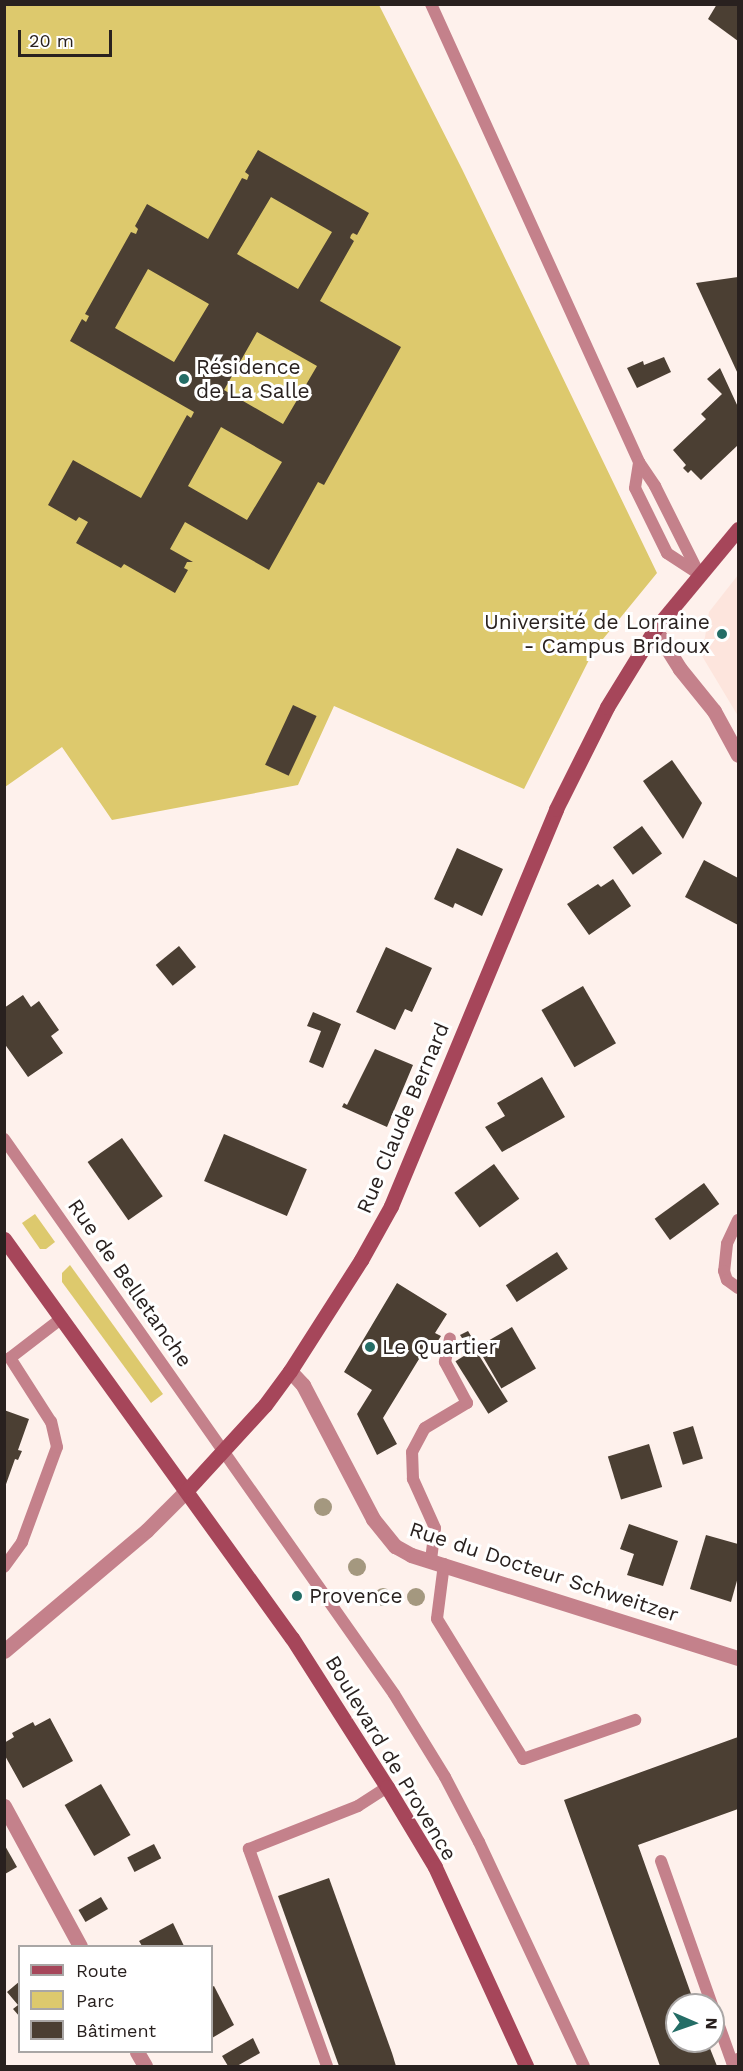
<!DOCTYPE html>
<meta charset="utf-8">
<style>
body{margin:0}
#map{position:relative;width:743px;height:2071px;overflow:hidden;background:#fef1ec;font-family:"Work Sans",sans-serif}
div>[style]{position:absolute}
.built>*{inset:0;background:#fde5dd}
.green>*{inset:0;background:#ddc96d}
.building>*{inset:0;background:#4b3f33;transform-origin:0 0}
.lane>*{height:12px;margin:-6px;padding:0 6px;transform-origin:6px;border-radius:6px;background:#c4818b}
.street>*{height:15px;margin:-7.5px;padding:0 7.5px;transform-origin:7.5px;border-radius:7.5px;background:#c4818b}
.secondary>*{height:15px;margin:-7.5px;padding:0 7.5px;transform-origin:7.5px;border-radius:7.5px;background:#a6465a}
.trees>*{width:18px;height:18px;margin:-9px;border-radius:50%;background:#a4987f}
.dots>*{width:16px;height:16px;translate:-50% -50%;box-sizing:border-box;border:3px solid #fff;border-radius:50%}
span{translate:-50% -50%;white-space:nowrap;text-align:center;line-height:1.15;-webkit-text-stroke:6px #fff;paint-order:stroke}
.poi-label{font-size:21px;color:#29211f}
.left{translate:0 -50%;text-align:left}
.right{translate:-100% -50%;text-align:right}
.street-label{font-size:21px;color:#29211f}
.frame{position:absolute;inset:0;border:6px solid #29211f;pointer-events:none}
.legend{position:absolute;left:18px;top:1945px;width:195px;height:108px;box-sizing:border-box;background:#fff;border:2px solid #a9a6a5;margin:0;padding:8px 10px;list-style:none;font-size:18px;color:#29211f}
.legend li{display:flex;align-items:center;gap:12px;height:30px}
.legend b{width:30px;border:2px solid #a9a6a5}
.north{position:absolute;left:665px;top:1993px;width:60px;height:60px;box-sizing:border-box;background:#fff;border:2px solid #a9a6a5;border-radius:50%;rotate:92deg;font-size:16px;font-weight:700;line-height:24px;text-align:center;color:#29211f}
.north::after{content:'';display:block;margin:auto;width:21px;height:27px;background:#246d66;clip-path:polygon(50% 0,100% 100%,50% 72%,0 100%)}
.scale{position:absolute;left:18px;top:30px;width:94px;height:27px;box-sizing:border-box;border:3px solid #29211f;border-top:0;padding-left:8px;font-size:18px;line-height:21px;white-space:nowrap;color:#29211f;-webkit-text-stroke:4px #fff;paint-order:stroke}
</style>
<div id="map">
<div class="built">
<div style="clip-path:polygon(738px 575px,738px 716px,702px 656px,709px 612px)"></div>
</div>
<div class="green">
<div style="clip-path:polygon(5px 5px,379px 5px,462px 169px,657px 573px,594px 650px,524px 789px,334px 706px,298px 785px,112px 820px,62px 747px,5px 787px)"></div>
<div style="clip-path:polygon(35px 1214px,55px 1242px,46px 1249px,40px 1249px,22px 1223px)"></div>
<div style="clip-path:polygon(70px 1265px,163px 1394px,151px 1403px,62px 1282px,62px 1273px)"></div>
</div>
<div class="building">
<div style="clip-path:polygon(717px 4px,738px 4px,738px 41px,708px 19px)"></div>
<div style="clip-path:polygon(evenodd,258px 150px,369px 213px,357px 235px,353px 233px,351px 235px,350px 238px,354px 241px,320px 301px,401px 347px,324px 485px,318px 482px,269px 570px,185px 522px,170px 549px,193px 562px,187px 562px,184px 568px,188px 570px,175px 593px,124px 564px,121px 568px,76px 543px,88px 522px,79px 517px,76px 521px,48px 505px,73px 460px,141px 498px,187px 415px,191px 418px,194px 412px,70px 341px,82px 319px,86px 322px,89px 316px,85px 314px,131px 232px,136px 234px,138px 229px,135px 226px,147px 204px,208px 239px,242px 178px,247px 180px,249px 175px,245px 172px,258px 150px,271px 197px,332px 232px,298px 289px,237px 254px,271px 197px,258px 150px,148px 269px,209px 304px,174px 362px,115px 328px,148px 269px,258px 150px,257px 332px,317px 366px,283px 424px,224px 390px,257px 332px,258px 150px,221px 427px,282px 462px,247px 520px,188px 486px,221px 427px)"></div>
<div style="clip-path:polygon(738px 277px,738px 374px,696px 283px)"></div>
<div style="clip-path:polygon(664px 357px,671px 372px,637px 388px,627px 368px,643px 361px,644px 365px)"></div>
<div style="clip-path:polygon(720px 368px,738px 407px,738px 445px,701px 480px,691px 470px,688px 473px,683px 468px,686px 465px,673px 450px,706px 419px,701px 414px,722px 394px,707px 379px)"></div>
<div style="left:293px;top:705px;width:26px;height:66px;rotate:25deg"></div>
<div style="clip-path:polygon(672px 760px,702px 803px,683px 839px,643px 781px)"></div>
<div style="left:642px;top:826px;width:34px;height:36px;rotate:54deg"></div>
<div style="clip-path:polygon(457px 848px,503px 869px,482px 916px,455px 903px,453px 908px,434px 899px)"></div>
<div style="clip-path:polygon(704px 860px,738px 878px,738px 925px,685px 897px)"></div>
<div style="clip-path:polygon(613px 879px,631px 906px,589px 935px,567px 904px,598px 884px,601px 887px)"></div>
<div style="left:179px;top:946px;width:27px;height:30px;rotate:51deg"></div>
<div style="clip-path:polygon(386px 947px,432px 968px,412px 1012px,405px 1009px,395px 1030px,356px 1012px)"></div>
<div style="left:583px;top:986px;width:66px;height:48px;rotate:60deg"></div>
<div style="clip-path:polygon(23px 995px,31px 1007px,39px 1001px,59px 1030px,51px 1036px,63px 1053px,28px 1077px,4px 1043px,4px 1008px)"></div>
<div style="clip-path:polygon(313px 1012px,341px 1024px,323px 1068px,309px 1062px,321px 1031px,307px 1026px)"></div>
<div style="clip-path:polygon(375px 1049px,413px 1065px,387px 1127px,342px 1107px,344px 1103px,347px 1105px)"></div>
<div style="clip-path:polygon(542px 1077px,565px 1117px,502px 1152px,485px 1127px,505px 1116px,497px 1103px)"></div>
<div style="left:224px;top:1134px;width:90px;height:51px;rotate:23deg"></div>
<div style="left:122px;top:1138px;width:71px;height:42px;rotate:55deg"></div>
<div style="left:494px;top:1164px;width:43px;height:49px;rotate:54deg"></div>
<div style="left:704px;top:1183px;width:26px;height:61px;rotate:54deg"></div>
<div style="left:557px;top:1252px;width:20px;height:61px;rotate:57deg"></div>
<div style="clip-path:polygon(397px 1283px,447px 1314px,435px 1333px,441px 1336px,436px 1344px,430px 1341px,383px 1418px,397px 1444px,377px 1455px,357px 1414px,372px 1390px,344px 1372px)"></div>
<div style="left:512px;top:1327px;width:48px;height:40px;rotate:60deg"></div>
<div style="clip-path:polygon(468px 1331px,477px 1346px,470px 1350px,460px 1335px)"></div>
<div style="left:475px;top:1349px;width:62px;height:23px;rotate:58deg"></div>
<div style="clip-path:polygon(4px 1410px,29px 1419px,18px 1450px,22px 1451px,18px 1460px,15px 1459px,5px 1487px)"></div>
<div style="left:693px;top:1426px;width:34px;height:21px;rotate:73deg"></div>
<div style="left:649px;top:1444px;width:45px;height:43px;rotate:73deg"></div>
<div style="clip-path:polygon(629px 1524px,678px 1541px,663px 1586px,627px 1575px,634px 1554px,620px 1549px)"></div>
<div style="clip-path:polygon(706px 1535px,738px 1544px,738px 1577px,731px 1602px,690px 1589px)"></div>
<div style="clip-path:polygon(50px 1718px,73px 1761px,23px 1788px,4px 1754px,4px 1743px,14px 1737px,12px 1733px,33px 1722px,35px 1726px)"></div>
<div style="clip-path:polygon(738px 1737px,738px 1809px,638px 1845px,695px 2005px,677px 2005px,677px 2041px,707px 2041px,717px 2066px,660px 2066px,564px 1800px)"></div>
<div style="left:101px;top:1784px;width:59px;height:42px;rotate:60deg"></div>
<div style="clip-path:polygon(4px 1844px,17px 1867px,5px 1874px,4px 1872px)"></div>
<div style="left:154px;top:1844px;width:16px;height:30px;rotate:63deg"></div>
<div style="clip-path:polygon(329px 1878px,392px 2053px,396px 2066px,339px 2066px,278px 1896px)"></div>
<div style="left:101px;top:1897px;width:14px;height:26px;rotate:60deg"></div>
<div style="clip-path:polygon(173px 1923px,184px 1946px,142px 1946px,139px 1941px)"></div>
<div style="clip-path:polygon(20px 1981px,20px 2017px,13px 2009px,18px 2005px,7px 1992px)"></div>
<div style="clip-path:polygon(214px 1986px,234px 2025px,212px 2038px,212px 1987px)"></div>
<div style="clip-path:polygon(253px 2038px,260px 2053px,237px 2066px,228px 2066px,222px 2056px)"></div>
</div>
<div class="lane">
<div style="left:431px;top:4px;width:503px;rotate:65.57deg"></div>
<div style="left:639px;top:462px;width:29px;rotate:56deg"></div>
<div style="left:655px;top:486px;width:98px;rotate:63.4deg"></div>
<div style="left:699px;top:574px;width:38px;rotate:-147deg"></div>
<div style="left:667px;top:553px;width:72px;rotate:-116.2deg"></div>
<div style="left:635px;top:488px;width:26px;rotate:-81deg"></div>
<div style="left:4px;top:1139px;width:678px;rotate:54.9deg"></div>
<div style="left:394px;top:1694px;width:97px;rotate:58.4deg"></div>
<div style="left:445px;top:1777px;width:73px;rotate:62.4deg"></div>
<div style="left:479px;top:1842px;width:247px;rotate:64.9deg"></div>
<div style="left:738px;top:1220px;width:26px;rotate:115deg"></div>
<div style="left:727px;top:1244px;width:27px;rotate:96deg"></div>
<div style="left:724px;top:1271px;width:9px;rotate:72deg"></div>
<div style="left:727px;top:1280px;width:14px;rotate:36deg"></div>
<div style="left:431px;top:1560px;width:32px;rotate:-83deg"></div>
<div style="left:435px;top:1528px;width:54px;rotate:-114.2deg"></div>
<div style="left:413px;top:1479px;width:27px;rotate:-92deg"></div>
<div style="left:412px;top:1452px;width:27px;rotate:-62deg"></div>
<div style="left:425px;top:1428px;width:49px;rotate:-30.8deg"></div>
<div style="left:467px;top:1403px;width:47px;rotate:-118.2deg"></div>
<div style="left:445px;top:1362px;width:24px;rotate:-78deg"></div>
<div style="left:444px;top:1564px;width:55px;rotate:97.3deg"></div>
<div style="left:437px;top:1619px;width:164px;rotate:58.4deg"></div>
<div style="left:523px;top:1759px;width:119px;rotate:-19.2deg"></div>
<div style="left:4px;top:1567px;width:31px;rotate:-54deg"></div>
<div style="left:22px;top:1542px;width:101px;rotate:-69.8deg"></div>
<div style="left:57px;top:1447px;width:26px;rotate:-103deg"></div>
<div style="left:51px;top:1422px;width:76px;rotate:-122.6deg"></div>
<div style="left:10px;top:1358px;width:66px;rotate:-37.6deg"></div>
<div style="left:661px;top:1861px;width:153px;rotate:70.5deg"></div>
<div style="left:713px;top:2009px;width:56px;rotate:70.3deg"></div>
<div style="left:732px;top:2062px;width:7px;rotate:-27deg"></div>
<div style="left:327px;top:2066px;width:231px;rotate:-109.8deg"></div>
<div style="left:249px;top:1849px;width:117px;rotate:-21.5deg"></div>
<div style="left:358px;top:1806px;width:35px;rotate:-33deg"></div>
</div>
<div class="street">
<div style="left:655px;top:629px;width:47px;rotate:58deg"></div>
<div style="left:680px;top:669px;width:54px;rotate:51deg"></div>
<div style="left:714px;top:711px;width:50px;rotate:61.4deg"></div>
<div style="left:290px;top:1371px;width:19px;rotate:47deg"></div>
<div style="left:303px;top:1385px;width:151px;rotate:62.4deg"></div>
<div style="left:373px;top:1519px;width:35px;rotate:51deg"></div>
<div style="left:395px;top:1546px;width:18px;rotate:29deg"></div>
<div style="left:411px;top:1555px;width:343px;rotate:17.5deg"></div>
<div style="left:4px;top:1651px;width:187px;rotate:-40.2deg"></div>
<div style="left:147px;top:1530px;width:57px;rotate:-45deg"></div>
<div style="left:4px;top:1806px;width:159px;rotate:61.5deg"></div>
<div style="left:137px;top:2052px;width:16px;rotate:60deg"></div>
</div>
<div class="secondary">
<div style="left:4px;top:1239px;width:492px;rotate:54.2deg"></div>
<div style="left:292px;top:1638px;width:177px;rotate:57.5deg"></div>
<div style="left:387px;top:1787px;width:93px;rotate:59deg"></div>
<div style="left:435px;top:1867px;width:219px;rotate:65.4deg"></div>
<div style="left:187px;top:1490px;width:115px;rotate:-47.5deg"></div>
<div style="left:265px;top:1405px;width:42px;rotate:-53.7deg"></div>
<div style="left:290px;top:1371px;width:132px;rotate:-57.4deg"></div>
<div style="left:361px;top:1260px;width:62px;rotate:-60.9deg"></div>
<div style="left:391px;top:1206px;width:430px;rotate:-67.4deg"></div>
<div style="left:556px;top:809px;width:114px;rotate:-63.4deg"></div>
<div style="left:607px;top:707px;width:92px;rotate:-58.4deg"></div>
<div style="left:655px;top:629px;width:130px;rotate:-50.3deg"></div>
</div>
<div class="trees">
<div style="left:323px;top:1507px"></div>
<div style="left:357px;top:1567px"></div>
<div style="left:383px;top:1597px"></div>
<div style="left:416px;top:1597px"></div>
</div>
<div class="dots">
<div style="left:184px;top:379px;background:#246d66"></div>
<div style="left:722px;top:634px;background:#246d66"></div>
<div style="left:370px;top:1347px;background:#246d66"></div>
<div style="left:297px;top:1596px;background:#246d66"></div>
</div>
<div class="poi-label">
<span class="left" style="left:196px;top:379px">Résidence<br>de La Salle</span>
<span class="right" style="left:710px;top:634px">Université de Lorraine<br>- Campus Bridoux</span>
<span class="left" style="left:382px;top:1347px">Le Quartier</span>
<span class="left" style="left:309px;top:1596px">Provence</span>
</div>
<div class="street-label">
<span style="left:403px;top:1118px;rotate:-67deg">Rue Claude Bernard</span>
<span style="left:130px;top:1283px;rotate:55deg">Rue de Belletanche</span>
<span style="left:544px;top:1572px;rotate:18deg">Rue du Docteur Schweitzer</span>
<span style="left:391px;top:1758px;rotate:59deg">Boulevard de Provence</span>
</div>
<div class="frame"></div>
<ul class="legend">
<li><b style="height:8px;background:#a6465a"></b>Route</li>
<li><b style="height:16px;background:#ddc96d"></b>Parc</li>
<li><b style="height:16px;background:#4b3f33"></b>Bâtiment</li>
</ul>
<div class="north">N</div>
<div class="scale">20 m</div>
</div>
